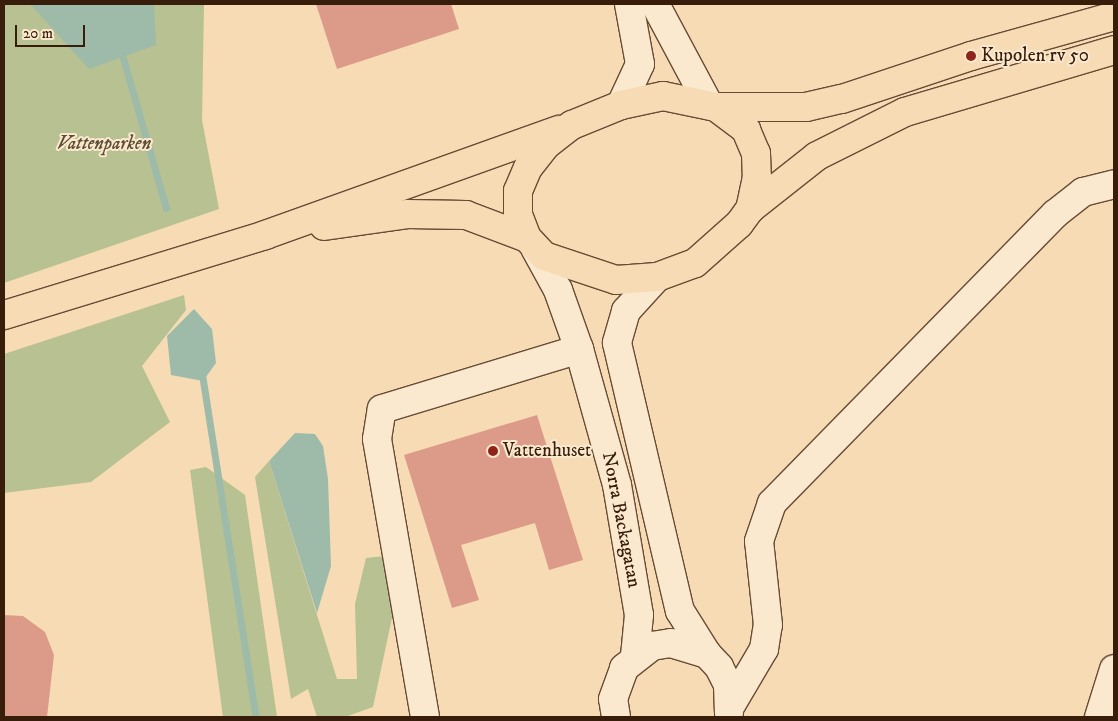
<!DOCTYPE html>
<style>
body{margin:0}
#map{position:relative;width:1118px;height:721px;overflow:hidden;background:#f7dbb5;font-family:"IM FELL DW Pica",serif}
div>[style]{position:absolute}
.green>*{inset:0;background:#b7c192}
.water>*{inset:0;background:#9ebbaa}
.stream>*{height:7px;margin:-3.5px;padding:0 3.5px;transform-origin:3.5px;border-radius:3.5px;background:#9ebbaa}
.building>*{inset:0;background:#dc9b88}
.roads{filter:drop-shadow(1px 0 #674c35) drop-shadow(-1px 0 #674c35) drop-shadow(0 1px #674c35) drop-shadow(0 -1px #674c35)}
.minor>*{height:28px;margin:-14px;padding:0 14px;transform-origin:14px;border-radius:14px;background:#fae8cf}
.highway>*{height:28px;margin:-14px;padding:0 14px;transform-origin:14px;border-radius:14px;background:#f7dbb5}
.dots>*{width:14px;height:14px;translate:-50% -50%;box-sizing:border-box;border:2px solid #fae8cf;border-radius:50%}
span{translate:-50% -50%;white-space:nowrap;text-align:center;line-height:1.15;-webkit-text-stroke:4px #fae8cf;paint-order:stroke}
.poi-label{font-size:19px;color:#371d0a}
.left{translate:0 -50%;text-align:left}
.park-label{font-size:19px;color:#5d4e33;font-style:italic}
.street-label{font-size:19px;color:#371d0a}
.frame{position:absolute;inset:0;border:5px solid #371d0a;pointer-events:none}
.scale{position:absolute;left:15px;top:25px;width:70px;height:22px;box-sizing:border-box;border:2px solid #371d0a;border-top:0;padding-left:6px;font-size:15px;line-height:18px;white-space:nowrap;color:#371d0a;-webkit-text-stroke:4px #fae8cf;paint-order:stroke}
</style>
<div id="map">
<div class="green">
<div style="clip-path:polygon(4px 4px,204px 4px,202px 120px,219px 209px,4px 283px)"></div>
<div style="clip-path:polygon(184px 295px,186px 310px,142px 366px,170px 422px,91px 482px,4px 493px,4px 354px)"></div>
<div style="clip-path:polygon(269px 461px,337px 679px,357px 679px,355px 604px,366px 558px,384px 556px,396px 599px,373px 707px,345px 717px,317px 717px,308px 689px,291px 699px,255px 477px)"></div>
<div style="clip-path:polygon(206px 467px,245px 495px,277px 717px,223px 717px,190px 470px)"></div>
</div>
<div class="water">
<div style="clip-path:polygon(30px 4px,154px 4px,156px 45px,89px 69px)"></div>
<div style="clip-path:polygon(194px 309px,212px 329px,216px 363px,203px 381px,171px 375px,167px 336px)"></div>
<div style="clip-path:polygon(295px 433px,315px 434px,323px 446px,328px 479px,331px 566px,317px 613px,269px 461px)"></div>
</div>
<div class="stream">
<div style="left:123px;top:58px;width:156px;rotate:74deg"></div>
<div style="left:202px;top:374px;width:347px;rotate:81.1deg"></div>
</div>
<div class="building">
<div style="clip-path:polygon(316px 4px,451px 4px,459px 29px,337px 69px)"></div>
<div style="clip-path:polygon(537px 415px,583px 560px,549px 570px,535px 523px,461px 545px,479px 600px,452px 608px,404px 455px)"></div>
<div style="clip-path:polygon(4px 615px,23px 616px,45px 632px,54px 655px,47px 717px,4px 717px)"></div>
</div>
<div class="roads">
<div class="minor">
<div style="left:655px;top:4px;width:115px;rotate:61.9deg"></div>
<div style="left:621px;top:105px;width:45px;rotate:-65.1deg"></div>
<div style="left:640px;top:64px;width:61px;rotate:-100.4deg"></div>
<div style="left:535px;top:248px;width:48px;rotate:61.3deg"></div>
<div style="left:558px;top:290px;width:63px;rotate:70.4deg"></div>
<div style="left:579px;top:349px;width:141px;rotate:74.4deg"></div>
<div style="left:617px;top:485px;width:132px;rotate:80.4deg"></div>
<div style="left:639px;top:615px;width:41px;rotate:95.6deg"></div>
<div style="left:657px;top:277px;width:46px;rotate:132.4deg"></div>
<div style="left:626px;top:311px;width:33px;rotate:106deg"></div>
<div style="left:617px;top:343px;width:275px;rotate:76.8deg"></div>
<div style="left:680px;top:611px;width:51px;rotate:57.9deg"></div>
<div style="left:731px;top:705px;width:65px;rotate:-59.5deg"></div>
<div style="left:764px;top:649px;width:24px;rotate:-81deg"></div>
<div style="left:768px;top:625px;width:84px;rotate:-96.1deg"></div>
<div style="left:759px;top:541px;width:40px;rotate:-71.1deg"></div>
<div style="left:772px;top:503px;width:404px;rotate:-45.6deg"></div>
<div style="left:1055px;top:214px;width:36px;rotate:-38deg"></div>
<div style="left:1083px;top:192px;width:32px;rotate:-14deg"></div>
<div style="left:425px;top:717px;width:282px;rotate:-99.8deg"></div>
<div style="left:377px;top:439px;width:30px;rotate:-81deg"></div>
<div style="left:382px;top:409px;width:206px;rotate:-16.9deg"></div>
<div style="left:616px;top:717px;width:18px;rotate:-99deg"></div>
<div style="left:613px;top:699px;width:33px;rotate:-70deg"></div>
<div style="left:624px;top:668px;width:36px;rotate:-38deg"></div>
<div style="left:652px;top:646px;width:19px;rotate:-9deg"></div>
<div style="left:671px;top:643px;width:38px;rotate:17deg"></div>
<div style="left:707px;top:654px;width:18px;rotate:47deg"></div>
<div style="left:719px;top:667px;width:20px;rotate:63deg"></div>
<div style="left:728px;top:685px;width:28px;rotate:88deg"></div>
<div style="left:1099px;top:717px;width:50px;rotate:-72.6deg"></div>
</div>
<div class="highway">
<div style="left:663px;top:96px;width:54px;rotate:11.7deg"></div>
<div style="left:716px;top:107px;width:38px;rotate:37deg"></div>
<div style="left:746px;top:130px;width:25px;rotate:67deg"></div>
<div style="left:756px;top:153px;width:24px;rotate:88deg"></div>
<div style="left:757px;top:177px;width:33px;rotate:102deg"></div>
<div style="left:750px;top:209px;width:19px;rotate:126deg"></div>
<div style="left:739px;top:224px;width:59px;rotate:138.4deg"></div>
<div style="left:695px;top:263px;width:40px;rotate:159.8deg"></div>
<div style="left:657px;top:277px;width:41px;rotate:175.8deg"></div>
<div style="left:616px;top:280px;width:76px;rotate:-161.6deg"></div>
<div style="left:544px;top:256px;width:25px;rotate:-133deg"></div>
<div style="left:527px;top:238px;width:25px;rotate:-111deg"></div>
<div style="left:518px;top:215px;width:24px;rotate:-90deg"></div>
<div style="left:518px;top:191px;width:25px;rotate:-67deg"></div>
<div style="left:528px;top:168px;width:29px;rotate:-52deg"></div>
<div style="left:546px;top:145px;width:33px;rotate:-38deg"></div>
<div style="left:572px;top:125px;width:53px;rotate:-22.2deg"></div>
<div style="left:621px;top:105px;width:43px;rotate:-12.1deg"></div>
<div style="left:716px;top:107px;width:90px"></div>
<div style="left:806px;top:107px;width:37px;rotate:-13deg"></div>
<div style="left:842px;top:99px;width:136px;rotate:-18.4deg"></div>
<div style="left:971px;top:56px;width:148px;rotate:-15.6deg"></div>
<div style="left:750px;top:209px;width:85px;rotate:-38.3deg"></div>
<div style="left:817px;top:156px;width:98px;rotate:-26.6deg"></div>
<div style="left:905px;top:112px;width:218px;rotate:-16.5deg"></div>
<div style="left:324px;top:226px;width:84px;rotate:-8.2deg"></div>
<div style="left:407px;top:214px;width:59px;rotate:1deg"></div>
<div style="left:466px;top:215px;width:65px;rotate:20.7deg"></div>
<div style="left:4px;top:315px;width:273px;rotate:-17deg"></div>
<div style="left:265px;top:235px;width:312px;rotate:-19.7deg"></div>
</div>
</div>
<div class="dots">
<div style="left:971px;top:56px;background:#8f2418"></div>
<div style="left:493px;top:451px;background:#8f2418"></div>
</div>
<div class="poi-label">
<span class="left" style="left:981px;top:56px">Kupolen rv 50</span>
<span class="left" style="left:503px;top:451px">Vattenhuset</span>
</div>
<div class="park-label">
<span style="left:104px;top:144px">Vattenparken</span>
</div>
<div class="street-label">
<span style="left:621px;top:520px;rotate:79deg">Norra Backagatan</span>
</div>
<div class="frame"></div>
<div class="scale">20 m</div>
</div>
